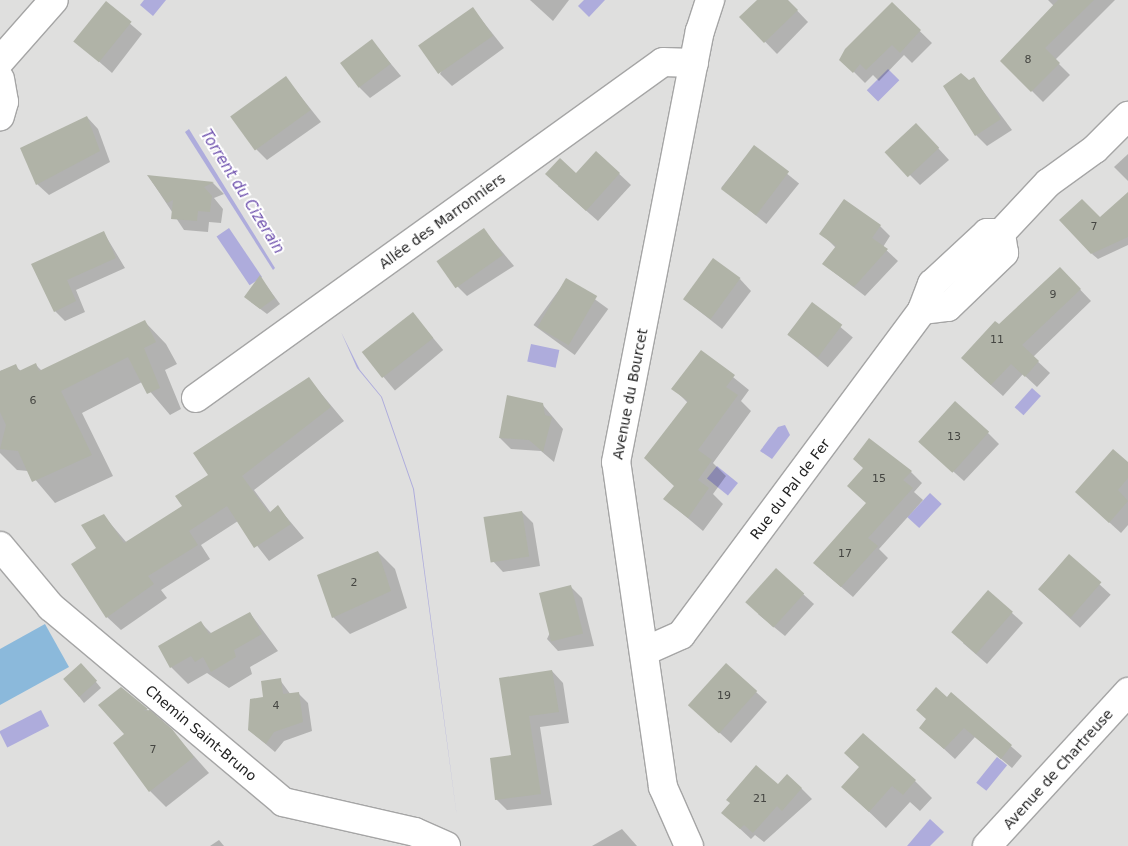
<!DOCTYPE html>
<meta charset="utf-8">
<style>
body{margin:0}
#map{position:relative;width:1128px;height:846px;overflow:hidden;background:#edf1e9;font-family:"DejaVu Sans",sans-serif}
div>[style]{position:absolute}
.residential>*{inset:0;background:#dfdfde;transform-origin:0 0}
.pitch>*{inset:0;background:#8bb9db}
.water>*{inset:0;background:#aeacdc;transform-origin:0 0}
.shadow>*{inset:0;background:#0003;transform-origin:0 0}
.building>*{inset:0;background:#b0b3a7;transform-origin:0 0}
.roads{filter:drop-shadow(1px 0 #a5a5a5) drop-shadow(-1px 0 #a5a5a5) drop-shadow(0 1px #a5a5a5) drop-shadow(0 -1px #a5a5a5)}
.minor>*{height:28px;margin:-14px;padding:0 14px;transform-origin:14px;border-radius:14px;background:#fff}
span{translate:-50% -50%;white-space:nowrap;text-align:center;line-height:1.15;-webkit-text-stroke:4px #fff;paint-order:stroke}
.number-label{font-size:11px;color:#454642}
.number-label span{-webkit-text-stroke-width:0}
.street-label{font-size:14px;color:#212121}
.water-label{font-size:15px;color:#6e51ad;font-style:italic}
</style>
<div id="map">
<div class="residential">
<div style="left:0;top:0;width:1128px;height:846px"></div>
</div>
<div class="pitch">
<div style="clip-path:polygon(45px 624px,69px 667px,0 705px,0 649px)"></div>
</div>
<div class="water">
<div style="clip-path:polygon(144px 0,166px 0,153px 16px,140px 5px)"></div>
<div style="clip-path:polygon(584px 0,605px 0,589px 17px,578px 6px)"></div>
<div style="left:888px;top:69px;width:16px;height:30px;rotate:45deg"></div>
<div style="clip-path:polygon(189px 129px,275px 268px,273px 270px,185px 132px)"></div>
<div style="left:229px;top:228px;width:59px;height:15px;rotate:56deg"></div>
<div style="clip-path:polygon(341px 332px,360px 370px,382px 397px,414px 489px,458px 825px,413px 489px,381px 397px,357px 368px)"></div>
<div style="left:531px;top:344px;width:29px;height:18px;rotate:12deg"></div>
<div style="left:1032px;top:388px;width:12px;height:26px;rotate:42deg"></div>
<div style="clip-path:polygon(785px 425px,790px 435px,772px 459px,760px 451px,778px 427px)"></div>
<div style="left:717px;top:466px;width:27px;height:16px;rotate:39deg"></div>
<div style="left:930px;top:493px;width:16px;height:33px;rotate:43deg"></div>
<div style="left:41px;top:710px;width:18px;height:47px;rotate:63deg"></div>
<div style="left:997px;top:757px;width:13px;height:33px;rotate:39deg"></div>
<div style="clip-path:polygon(930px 819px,944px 832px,930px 846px,907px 846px)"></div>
</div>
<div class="shadow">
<div style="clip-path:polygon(530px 0,569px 0,553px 21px)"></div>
<div style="clip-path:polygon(759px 0,787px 0,808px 22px,777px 54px,741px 17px)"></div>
<div style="clip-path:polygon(1048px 0,1115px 0,1055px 60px,1070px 75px,1043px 102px,1002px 61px,1054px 6px)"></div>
<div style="clip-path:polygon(106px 3px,142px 34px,112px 73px,79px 44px)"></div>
<div style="clip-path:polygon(892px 4px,932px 43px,912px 63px,904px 55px,879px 81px,873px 75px,865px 83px,841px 59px)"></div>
<div style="clip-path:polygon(473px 9px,504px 48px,452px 86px,440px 74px)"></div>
<div style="clip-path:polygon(372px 41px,401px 76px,370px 98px,359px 87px)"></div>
<div style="clip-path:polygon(286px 78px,321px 122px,267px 160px,256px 149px)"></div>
<div style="clip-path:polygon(974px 79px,1012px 130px,987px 146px,976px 135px,969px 82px)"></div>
<div style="clip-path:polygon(87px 117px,98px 129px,110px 162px,49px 195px,37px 184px)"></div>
<div style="clip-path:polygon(927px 136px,949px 160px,920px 185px,886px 151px)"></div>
<div style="left:754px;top:147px;width:58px;height:52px;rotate:39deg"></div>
<div style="clip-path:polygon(596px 152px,631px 185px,598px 221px,558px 186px,576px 175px)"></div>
<div style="clip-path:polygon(1128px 154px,1128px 181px,1114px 167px)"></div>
<div style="clip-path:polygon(149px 177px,213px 183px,224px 194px,214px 198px,223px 209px,221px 223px,209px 222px,208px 232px,184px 230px)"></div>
<div style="clip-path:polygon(1100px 219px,1128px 235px,1128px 245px,1098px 259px,1092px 254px)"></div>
<div style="clip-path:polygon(880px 226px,890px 236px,883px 247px,898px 261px,865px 296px,827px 267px,836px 248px,821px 233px)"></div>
<div style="clip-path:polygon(484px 230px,514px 266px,467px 296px,456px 285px)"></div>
<div style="clip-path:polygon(104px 233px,125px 268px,76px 290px,85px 312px,65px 321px,55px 311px,33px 265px)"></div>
<div style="clip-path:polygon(260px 277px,280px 304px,267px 314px,251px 302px)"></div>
<div style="left:567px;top:279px;width:51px;height:57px;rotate:36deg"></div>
<div style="clip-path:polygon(740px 279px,751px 291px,722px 329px,684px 299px)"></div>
<div style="clip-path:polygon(1071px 280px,1091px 301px,1033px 357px,1050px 373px,1037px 387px,1023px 374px,1003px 396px,974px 370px,999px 326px)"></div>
<div style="left:813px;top:304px;width:52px;height:39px;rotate:40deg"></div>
<div style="left:413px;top:314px;width:47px;height:63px;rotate:50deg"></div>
<div style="clip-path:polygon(145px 322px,166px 344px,177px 364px,165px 370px,181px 409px,170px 415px,142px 382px,82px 413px,113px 476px,55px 503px,28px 471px,17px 470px,0 453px,0 371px,15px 366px,21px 371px,36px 365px,42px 371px)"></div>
<div style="clip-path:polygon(702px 352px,749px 390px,741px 401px,751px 411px,713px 463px,726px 476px,713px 494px,723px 504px,703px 531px,665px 499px,675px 487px,688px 403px,673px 388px)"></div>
<div style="clip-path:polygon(309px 379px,344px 421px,254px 490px,271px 513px,278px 507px,304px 538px,269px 561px,238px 521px,201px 545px,210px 559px,161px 590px,167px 598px,121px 630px,107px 617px,97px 549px,104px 516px,127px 543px,183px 506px)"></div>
<div style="clip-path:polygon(542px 404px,563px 429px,554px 462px,541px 451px,511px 449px,500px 438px)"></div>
<div style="clip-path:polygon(988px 433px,999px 444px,964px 481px,920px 442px)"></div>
<div style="clip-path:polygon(1128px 464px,1128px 525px,1121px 533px,1088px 503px)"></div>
<div style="clip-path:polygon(864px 468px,911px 472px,922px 483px,914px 492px,923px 500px,879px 549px,888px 558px,853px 597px,826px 574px,867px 503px)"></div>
<div style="clip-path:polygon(522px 512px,533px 523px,540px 566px,503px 572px,492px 560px)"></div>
<div style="clip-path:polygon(378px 552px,395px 569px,407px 608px,350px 634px,333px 617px)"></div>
<div style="left:1069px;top:556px;width:57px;height:45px;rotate:43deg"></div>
<div style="clip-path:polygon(571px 587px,582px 598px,594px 646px,558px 651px,547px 639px)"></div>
<div style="clip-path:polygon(988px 591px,1023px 623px,987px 664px,963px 643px)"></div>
<div style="clip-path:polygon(803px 594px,814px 604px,785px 636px,758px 614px)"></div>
<div style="clip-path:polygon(250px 613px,278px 651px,250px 667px,252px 674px,229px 688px,207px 673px,188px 684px,171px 667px,201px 623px,212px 634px)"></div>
<div style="clip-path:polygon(86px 670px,101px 688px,84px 703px,65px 679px)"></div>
<div style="clip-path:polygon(552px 671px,563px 683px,569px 723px,540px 727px,552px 805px,507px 810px,496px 799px,512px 757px,501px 679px)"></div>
<div style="clip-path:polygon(280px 680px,291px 695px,298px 693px,308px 703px,312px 731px,284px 741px,275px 752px,249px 730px,264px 698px)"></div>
<div style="clip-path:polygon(121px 688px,171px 730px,209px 773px,166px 807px,150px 791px,125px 735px)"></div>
<div style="clip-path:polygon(756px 692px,767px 702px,731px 743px,700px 715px)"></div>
<div style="clip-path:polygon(951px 693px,1022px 756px,1012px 768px,975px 737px,955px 759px,921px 728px)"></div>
<div style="clip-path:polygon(915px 781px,932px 798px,920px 811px,910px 802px,886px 828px,843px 787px)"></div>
<div style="clip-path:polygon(778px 786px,801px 788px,812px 799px,764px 842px,755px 835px,751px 839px,723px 813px)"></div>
<div style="clip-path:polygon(622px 829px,637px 846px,592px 846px)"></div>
<div style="clip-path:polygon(219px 840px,224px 846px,210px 846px)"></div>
</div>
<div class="building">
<div style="clip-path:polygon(757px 0,788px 0,798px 10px,764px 43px,739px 17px)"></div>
<div style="clip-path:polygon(1058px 0,1094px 0,1045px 48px,1060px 63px,1031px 92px,1000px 61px)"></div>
<div style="left:106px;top:1px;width:33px;height:52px;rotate:39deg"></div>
<div style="clip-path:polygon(892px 2px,921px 30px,900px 53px,892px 45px,866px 70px,860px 64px,853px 73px,839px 60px,845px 49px)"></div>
<div style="left:473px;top:7px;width:35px;height:67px;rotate:55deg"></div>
<div style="left:372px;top:39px;width:31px;height:40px;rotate:53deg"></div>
<div style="clip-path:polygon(961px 73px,969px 80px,974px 77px,1001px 119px,975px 136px,943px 86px)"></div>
<div style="left:286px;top:76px;width:42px;height:69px;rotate:54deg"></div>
<div style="clip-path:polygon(87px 116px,100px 151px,36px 185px,20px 148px)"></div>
<div style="left:916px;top:123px;width:34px;height:43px;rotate:47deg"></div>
<div style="left:754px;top:145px;width:44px;height:55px;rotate:37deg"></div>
<div style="clip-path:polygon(596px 151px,620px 173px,586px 211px,545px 174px,560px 158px,576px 173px)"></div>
<div style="clip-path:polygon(147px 175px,214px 182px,204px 187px,212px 196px,210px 212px,198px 211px,197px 221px,171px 219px,173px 200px,167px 203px)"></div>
<div style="clip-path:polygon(1128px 192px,1128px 237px,1091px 254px,1059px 220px,1082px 199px,1100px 217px)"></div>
<div style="clip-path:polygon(844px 199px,881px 225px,872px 238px,888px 249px,854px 287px,822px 264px,836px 246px,819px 234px)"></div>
<div style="left:484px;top:228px;width:33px;height:58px;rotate:55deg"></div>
<div style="clip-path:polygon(104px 231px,116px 258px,67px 280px,76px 301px,54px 312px,31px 264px)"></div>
<div style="left:713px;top:258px;width:34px;height:51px;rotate:36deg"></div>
<div style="clip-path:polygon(1060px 267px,1081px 289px,1022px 345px,1039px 361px,1025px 377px,1011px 364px,991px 385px,961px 358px,995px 321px,999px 324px)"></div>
<div style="clip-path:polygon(260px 275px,275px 298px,260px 309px,244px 297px)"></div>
<div style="left:566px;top:278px;width:36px;height:57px;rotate:30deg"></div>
<div style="left:812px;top:302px;width:38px;height:41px;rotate:37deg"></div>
<div style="left:413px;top:312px;width:33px;height:65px;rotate:52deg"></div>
<div style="clip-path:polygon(145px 320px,156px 342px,144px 348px,160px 388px,147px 394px,128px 357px,61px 391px,92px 455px,32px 482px,18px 451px,0 449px,6px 425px,0 412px,0 371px,16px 364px,19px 371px,36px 363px,39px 371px)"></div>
<div style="clip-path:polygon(701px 350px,735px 375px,726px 387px,738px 395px,698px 450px,712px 460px,698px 480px,709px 488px,688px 518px,663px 499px,674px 486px,644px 458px,688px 401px,671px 389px)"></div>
<div style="clip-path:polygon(309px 377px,331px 407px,242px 476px,269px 513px,278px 505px,291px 524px,254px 548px,227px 506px,189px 531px,198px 545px,148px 576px,154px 584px,106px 618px,71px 564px,96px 548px,81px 525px,104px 514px,124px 543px,182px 506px,175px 496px,208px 475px,193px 453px)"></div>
<div style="clip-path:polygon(507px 395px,543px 403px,545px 415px,552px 417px,543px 452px,529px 440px,499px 438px)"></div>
<div style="left:955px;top:401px;width:46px;height:55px;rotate:42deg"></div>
<div style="clip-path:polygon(869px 438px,912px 471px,903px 480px,913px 488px,868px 538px,878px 546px,841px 587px,813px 563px,866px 503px,847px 486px,863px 468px,853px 459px)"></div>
<div style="clip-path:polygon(1113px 449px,1128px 462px,1128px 478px,1118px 490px,1128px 501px,1109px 523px,1075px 492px)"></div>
<div style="left:522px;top:511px;width:46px;height:39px;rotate:81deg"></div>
<div style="clip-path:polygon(378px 551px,391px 591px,332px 618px,317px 575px)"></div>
<div style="left:1069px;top:554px;width:43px;height:47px;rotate:41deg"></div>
<div style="left:776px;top:568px;width:38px;height:46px;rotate:42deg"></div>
<div style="left:571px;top:585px;width:50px;height:33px;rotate:76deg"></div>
<div style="left:988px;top:590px;width:33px;height:56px;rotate:41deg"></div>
<div style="clip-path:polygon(250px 612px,262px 634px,234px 650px,236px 657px,211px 672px,203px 657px,195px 662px,191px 656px,170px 668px,158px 646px,201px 621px,209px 634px)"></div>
<div style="left:81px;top:663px;width:24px;height:24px;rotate:48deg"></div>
<div style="left:726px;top:663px;width:42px;height:57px;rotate:42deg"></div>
<div style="clip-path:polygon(552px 670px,559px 712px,529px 716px,541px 794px,495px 800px,490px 758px,511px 755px,499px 678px)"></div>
<div style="clip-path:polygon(281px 678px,283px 694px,299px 692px,303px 722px,274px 732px,266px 744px,248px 730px,250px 699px,263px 697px,261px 681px)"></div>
<div style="clip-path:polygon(121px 687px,148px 709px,143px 711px,150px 710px,172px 729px,194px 757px,149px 792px,113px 743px,124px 734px,98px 705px)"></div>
<div style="clip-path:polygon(936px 687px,947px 697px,951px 692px,1012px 745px,1001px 759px,964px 728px,944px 749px,919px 728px,926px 719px,916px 710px)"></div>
<div style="clip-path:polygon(863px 733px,916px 780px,903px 795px,892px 786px,869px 812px,841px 787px,859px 767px,844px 753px)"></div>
<div style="clip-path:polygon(756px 765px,778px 784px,787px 774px,802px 788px,782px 811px,777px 806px,753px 833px,744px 825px,740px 829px,721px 813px,730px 803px,726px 800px)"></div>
</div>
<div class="roads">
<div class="minor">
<div style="left:0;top:61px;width:81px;rotate:-48.5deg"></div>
<div style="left:0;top:79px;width:23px;rotate:80deg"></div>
<div style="left:4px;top:102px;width:15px;rotate:106deg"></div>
<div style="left:922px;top:310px;width:26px;rotate:-7deg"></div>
<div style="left:948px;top:307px;width:78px;rotate:-44deg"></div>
<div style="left:1004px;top:253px;width:20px;rotate:-99deg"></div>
<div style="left:196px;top:398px;width:575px;rotate:-35.73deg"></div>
<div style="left:663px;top:62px;width:31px;rotate:2deg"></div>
<div style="left:0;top:546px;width:80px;rotate:50.1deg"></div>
<div style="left:51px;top:607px;width:303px;rotate:40deg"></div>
<div style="left:283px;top:802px;width:135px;rotate:12.8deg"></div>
<div style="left:415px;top:832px;width:34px;rotate:24deg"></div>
<div style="left:645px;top:651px;width:39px;rotate:-24deg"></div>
<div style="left:681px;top:635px;width:405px;rotate:-53.4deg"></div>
<div style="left:922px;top:310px;width:28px;rotate:-69deg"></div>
<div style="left:932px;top:284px;width:75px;rotate:-42.8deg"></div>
<div style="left:987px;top:233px;width:14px"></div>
<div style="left:1001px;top:233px;width:69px;rotate:-46.8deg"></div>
<div style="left:1048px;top:183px;width:58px;rotate:-35.9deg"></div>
<div style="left:1095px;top:149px;width:47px;rotate:-45deg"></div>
<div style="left:689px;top:846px;width:64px;rotate:-113.8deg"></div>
<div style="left:663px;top:787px;width:328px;rotate:-98.2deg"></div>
<div style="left:616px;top:462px;width:439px;rotate:-79deg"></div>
<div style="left:700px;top:31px;width:33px;rotate:-72deg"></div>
<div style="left:987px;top:846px;width:209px;rotate:-47.5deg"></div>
</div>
</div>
<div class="number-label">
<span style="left:1028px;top:60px">8</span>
<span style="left:1094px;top:227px">7</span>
<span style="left:1053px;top:295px">9</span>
<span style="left:997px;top:340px">11</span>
<span style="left:33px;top:401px">6</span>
<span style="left:954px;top:437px">13</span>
<span style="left:879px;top:479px">15</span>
<span style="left:845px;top:554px">17</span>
<span style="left:354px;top:583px">2</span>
<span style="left:724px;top:696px">19</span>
<span style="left:276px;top:706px">4</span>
<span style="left:153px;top:750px">7</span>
<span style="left:760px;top:799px">21</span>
</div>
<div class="street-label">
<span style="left:442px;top:221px;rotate:-36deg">Allée des Marronniers</span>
<span style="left:630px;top:394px;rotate:-79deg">Avenue du Bourcet</span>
<span style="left:790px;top:489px;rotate:-53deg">Rue du Pal de Fer</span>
<span style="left:201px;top:733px;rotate:40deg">Chemin Saint-Bruno</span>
<span style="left:1058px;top:769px;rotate:-48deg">Avenue de Chartreuse</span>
</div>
<div class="water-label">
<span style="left:242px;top:192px;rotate:58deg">Torrent du Cizerain</span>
</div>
</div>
